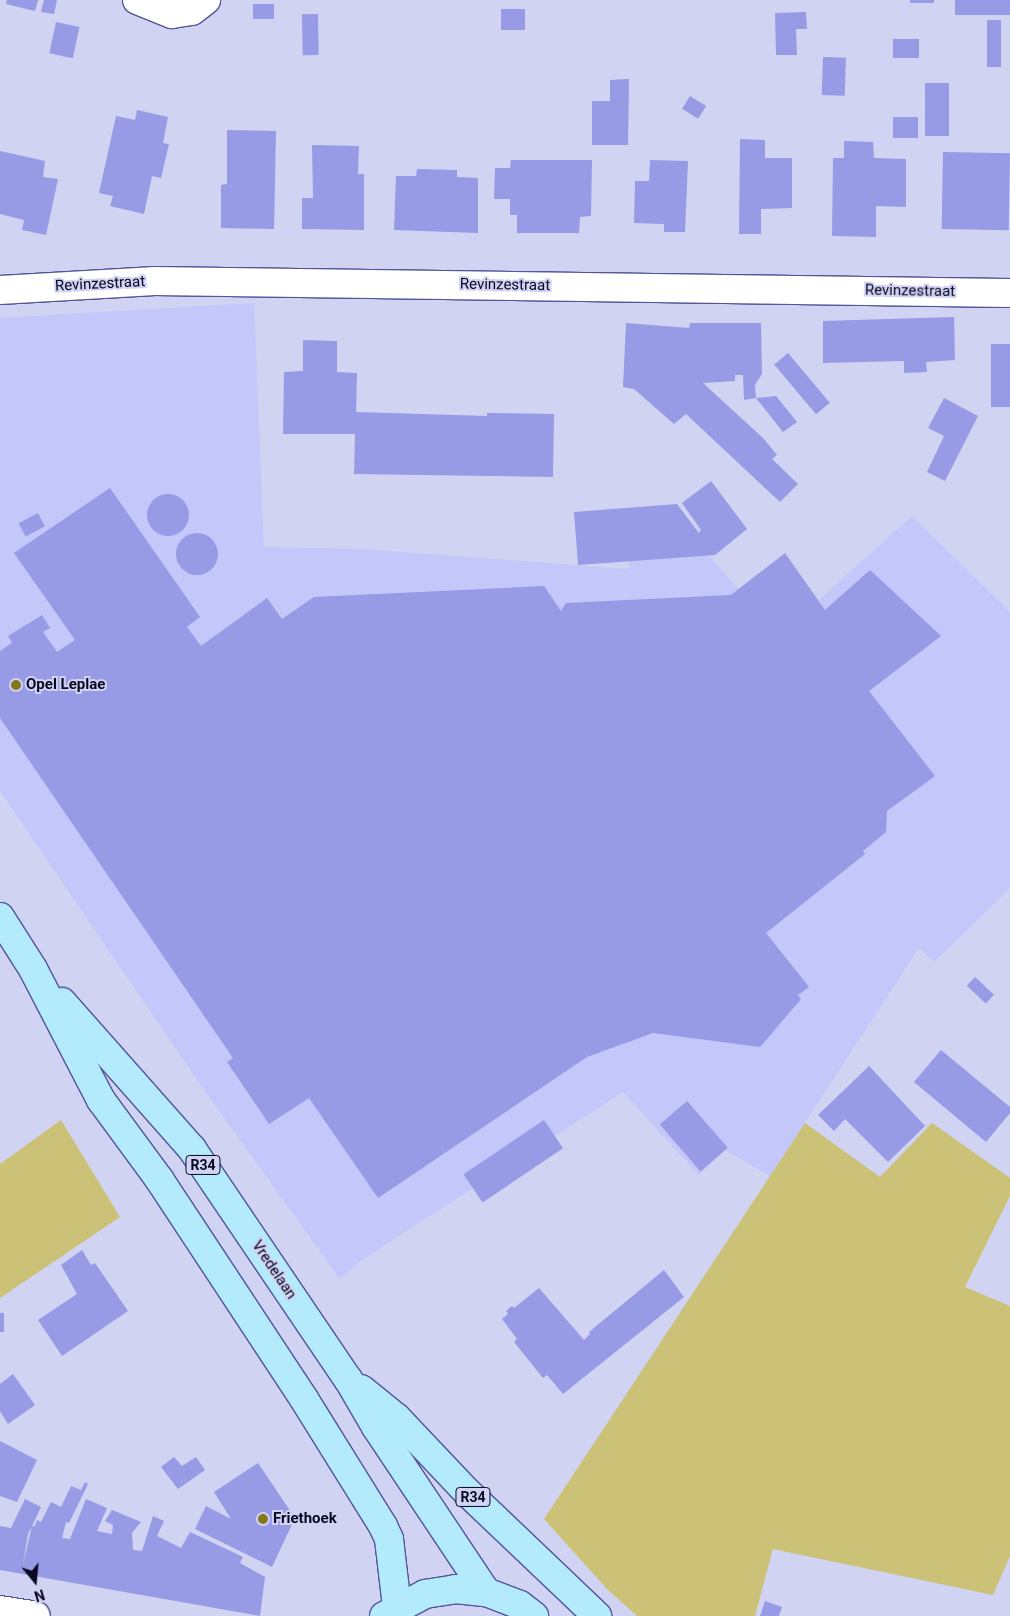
<!DOCTYPE html>
<style>
body{margin:0}
#map{position:relative;width:1010px;height:1616px;overflow:hidden;background:#d0d3f2;font-family:Roboto,sans-serif}
div>[style]{position:absolute}
.built>*{inset:0;background:#c3c7f9}
.green>*{inset:0;background:#cbc177}
.building>*{inset:0;background:#979ae4;transform-origin:0 0}
.round{border-radius:50%}
.roads{filter:drop-shadow(1px 0 #535397) drop-shadow(-1px 0 #535397) drop-shadow(0 1px #535397) drop-shadow(0 -1px #535397)}
.minor>*{height:28px;margin:-14px;padding:0 14px;transform-origin:14px;border-radius:14px;background:#fff}
.major>*{height:28px;margin:-14px;padding:0 14px;transform-origin:14px;border-radius:14px;background:#b3ebfd}
.dots>*{width:14px;height:14px;translate:-50% -50%;box-sizing:border-box;border:2px solid #d0d3f2;border-radius:50%}
span{translate:-50% -50%;white-space:nowrap;text-align:center;line-height:1.15;-webkit-text-stroke:4px #d0d3f2;paint-order:stroke}
.shield-label span{padding:1px 4px;background:#d0d3f2;border:1px solid;border-radius:4px;-webkit-text-stroke-width:0}
.shield-label{font-size:14px;color:#090822;font-weight:700}
.street-label{font-size:15px;color:#090822}
.poi-label{font-size:15px;color:#090822;font-weight:700}
.left{translate:0 -50%;text-align:left}
.north{position:absolute;left:10px;top:1556px;width:50px;height:50px;-webkit-text-stroke:4px #d0d3f2;paint-order:stroke;rotate:163deg;font-size:14px;font-weight:700;line-height:20px;text-align:center;color:#090822}
.north::after{content:'';display:block;margin:auto;width:18px;height:22px;background:#090822;clip-path:polygon(50% 0,100% 100%,50% 72%,0 100%)}
</style>
<div id="map">
<div class="built">
<div style="clip-path:polygon(254px 303px,264px 547px,361px 549px,629px 569px,628px 545px,702px 548px,780px 635px,912px 516px,1010px 612px,1010px 888px,934px 962px,919px 948px,770px 1176px,725px 1150px,699px 1175px,623px 1092px,363px 1259px,340px 1279px,202px 1087px,0 791px,0 318px)"></div>
</div>
<div class="green">
<div style="clip-path:polygon(61px 1120px,120px 1217px,0 1298px,0 1164px)"></div>
<div style="clip-path:polygon(805px 1123px,880px 1177px,932px 1123px,1010px 1178px,1010px 1196px,965px 1287px,1010px 1306px,1010px 1556px,993px 1595px,773px 1549px,755px 1616px,637px 1616px,607px 1589px,544px 1519px)"></div>
</div>
<div class="building">
<div style="clip-path:polygon(7px 0,38px 0,35px 11px,6px 4px)"></div>
<div style="clip-path:polygon(44px 0,57px 0,54px 14px,41px 12px)"></div>
<div style="left:910px;top:0;width:24px;height:3px"></div>
<div style="left:955px;top:0;width:55px;height:15px"></div>
<div style="left:253px;top:4px;width:21px;height:15px"></div>
<div style="left:501px;top:9px;width:24px;height:21px"></div>
<div style="clip-path:polygon(806px 12px,807px 29px,796px 29px,797px 55px,776px 55px,775px 13px)"></div>
<div style="left:318px;top:14px;width:41px;height:16px;rotate:89deg"></div>
<div style="left:1001px;top:20px;width:47px;height:14px;rotate:90deg"></div>
<div style="left:56px;top:22px;width:24px;height:32px;rotate:12deg"></div>
<div style="left:893px;top:39px;width:26px;height:19px"></div>
<div style="left:823px;top:57px;width:23px;height:38px;rotate:2deg"></div>
<div style="clip-path:polygon(629px 79px,628px 145px,592px 145px,592px 101px,610px 101px,610px 80px)"></div>
<div style="left:925px;top:83px;width:24px;height:53px"></div>
<div style="left:690px;top:96px;width:19px;height:15px;rotate:32deg"></div>
<div style="clip-path:polygon(137px 110px,168px 117px,163px 143px,169px 144px,161px 178px,152px 176px,144px 214px,110px 206px,113px 196px,99px 193px,116px 116px,135px 120px)"></div>
<div style="left:893px;top:117px;width:25px;height:21px"></div>
<div style="clip-path:polygon(227px 130px,276px 131px,274px 229px,221px 228px,221px 185px,227px 184px)"></div>
<div style="clip-path:polygon(740px 139px,765px 140px,765px 158px,792px 158px,792px 208px,761px 209px,761px 234px,739px 234px)"></div>
<div style="clip-path:polygon(844px 141px,873px 142px,874px 158px,906px 159px,906px 207px,876px 206px,876px 237px,832px 236px,833px 158px,844px 158px)"></div>
<div style="clip-path:polygon(312px 145px,359px 146px,358px 174px,364px 174px,364px 230px,302px 229px,302px 198px,313px 198px)"></div>
<div style="clip-path:polygon(0 151px,45px 161px,43px 177px,58px 179px,46px 235px,22px 230px,24px 220px,0 214px)"></div>
<div style="left:943px;top:152px;width:67px;height:77px;rotate:1deg"></div>
<div style="clip-path:polygon(511px 160px,592px 160px,591px 216px,580px 217px,579px 233px,517px 233px,517px 215px,510px 215px,510px 199px,494px 199px,495px 168px,510px 168px)"></div>
<div style="clip-path:polygon(650px 160px,688px 161px,685px 232px,664px 232px,664px 224px,634px 223px,635px 181px,649px 181px)"></div>
<div style="clip-path:polygon(417px 169px,457px 170px,457px 177px,478px 178px,478px 233px,394px 230px,396px 176px,416px 176px)"></div>
<div style="clip-path:polygon(954px 317px,955px 360px,926px 362px,927px 372px,904px 373px,904px 361px,823px 363px,823px 321px)"></div>
<div style="clip-path:polygon(626px 323px,689px 328px,690px 323px,761px 323px,762px 374px,755px 385px,756px 398px,744px 400px,743px 375px,735px 375px,735px 381px,703px 383px,763px 438px,777px 455px,772px 459px,798px 484px,780px 502px,686px 414px,674px 424px,634px 389px,623px 387px)"></div>
<div style="clip-path:polygon(303px 340px,337px 341px,337px 372px,357px 373px,356px 412px,487px 416px,487px 413px,554px 414px,553px 477px,354px 474px,355px 434px,283px 434px,284px 372px,303px 371px)"></div>
<div style="left:991px;top:344px;width:19px;height:63px"></div>
<div style="left:788px;top:353px;width:65px;height:18px;rotate:50deg"></div>
<div style="clip-path:polygon(776px 396px,797px 422px,783px 432px,756px 398px)"></div>
<div style="clip-path:polygon(944px 398px,978px 416px,945px 481px,927px 472px,944px 436px,928px 428px)"></div>
<div style="clip-path:polygon(711px 481px,747px 529px,715px 555px,578px 565px,574px 512px,677px 504px,699px 533px,701px 530px,682px 503px)"></div>
<div style="clip-path:polygon(110px 488px,200px 617px,187px 627px,201px 646px,267px 598px,282px 619px,314px 597px,544px 586px,561px 611px,566px 603px,731px 595px,785px 553px,825px 610px,870px 570px,941px 636px,869px 691px,935px 776px,887px 811px,886px 832px,863px 851px,865px 854px,766px 933px,809px 987px,798px 995px,801px 999px,760px 1047px,653px 1033px,587px 1057px,378px 1198px,309px 1098px,269px 1124px,227px 1062px,233px 1058px,0 718px,0 651px,12px 643px,8px 636px,42px 615px,50px 628px,43px 632px,57px 652px,75px 640px,14px 553px)"></div>
<div class="round" style="left:147px;top:494px;width:42px;height:42px"></div>
<div style="left:38px;top:513px;width:15px;height:22px;rotate:62deg"></div>
<div class="round" style="left:176px;top:533px;width:42px;height:42px"></div>
<div style="left:975px;top:977px;width:26px;height:12px;rotate:43deg"></div>
<div style="clip-path:polygon(941px 1050px,1010px 1107px,1010px 1113px,986px 1142px,914px 1082px)"></div>
<div style="clip-path:polygon(869px 1066px,925px 1126px,888px 1162px,845px 1119px,834px 1131px,818px 1115px)"></div>
<div style="left:687px;top:1101px;width:62px;height:36px;rotate:49deg"></div>
<div style="left:544px;top:1120px;width:34px;height:97px;rotate:56deg"></div>
<div style="clip-path:polygon(82px 1250px,91px 1265px,95px 1263px,128px 1311px,62px 1356px,38px 1320px,77px 1294px,61px 1265px)"></div>
<div style="clip-path:polygon(664px 1270px,684px 1297px,563px 1394px,547px 1375px,543px 1378px,514px 1342px,517px 1339px,502px 1319px,508px 1314px,506px 1311px,512px 1306px,514px 1308px,539px 1288px,584px 1340px,590px 1334px,589px 1332px)"></div>
<div style="left:0;top:1313px;width:4px;height:19px"></div>
<div style="clip-path:polygon(13px 1374px,35px 1405px,8px 1424px,0 1411px,0 1384px)"></div>
<div style="clip-path:polygon(0 1441px,37px 1460px,17px 1502px,0 1496px)"></div>
<div style="clip-path:polygon(174px 1457px,182px 1466px,196px 1457px,205px 1470px,178px 1489px,161px 1467px)"></div>
<div style="clip-path:polygon(258px 1463px,295px 1518px,272px 1567px,195px 1529px,206px 1506px,231px 1519px,214px 1492px)"></div>
<div style="clip-path:polygon(85px 1482px,88px 1484px,69px 1523px,66px 1522px,62px 1538px,70px 1539px,86px 1499px,107px 1508px,97px 1531px,112px 1534px,113px 1525px,105px 1521px,112px 1510px,141px 1522px,132px 1533px,133px 1550px,142px 1551px,153px 1516px,164px 1521px,157px 1536px,181px 1548px,190px 1532px,243px 1557px,240px 1563px,265px 1577px,260px 1616px,0 1570px,0 1526px,11px 1528px,25px 1499px,41px 1507px,33px 1524px,28px 1534px,23px 1564px,32px 1526px,35px 1526px,37px 1520px,41px 1522px,51px 1502px,61px 1507px,71px 1486px,81px 1490px)"></div>
<div style="clip-path:polygon(765px 1601px,782px 1607px,779px 1616px,760px 1616px)"></div>
</div>
<div class="roads">
<div class="minor">
<div style="left:137px;top:0;width:38px;rotate:22deg"></div>
<div style="left:172px;top:14px;width:20px;rotate:-9deg"></div>
<div style="left:192px;top:11px;width:18px;rotate:-38deg"></div>
<div style="left:0;top:290px;width:155px;rotate:-3.3deg"></div>
<div style="left:155px;top:281px;width:855px;rotate:0.8deg"></div>
<div style="left:0;top:1610px;width:36px;rotate:9deg"></div>
</div>
<div class="major">
<div style="left:0;top:917px;width:62px;rotate:57.6deg"></div>
<div style="left:33px;top:969px;width:148px;rotate:62.6deg"></div>
<div style="left:101px;top:1100px;width:98px;rotate:53.7deg"></div>
<div style="left:159px;top:1179px;width:263px;rotate:56.6deg"></div>
<div style="left:304px;top:1399px;width:150px;rotate:58.1deg"></div>
<div style="left:383px;top:1526px;width:14px;rotate:65deg"></div>
<div style="left:389px;top:1539px;width:68px;rotate:83.3deg"></div>
<div style="left:62px;top:1002px;width:196px;rotate:48.5deg"></div>
<div style="left:192px;top:1149px;width:278px;rotate:55.9deg"></div>
<div style="left:348px;top:1379px;width:56px;rotate:59.7deg"></div>
<div style="left:376px;top:1427px;width:198px;rotate:56.3deg"></div>
<div style="left:361px;top:1389px;width:46px;rotate:38.9deg"></div>
<div style="left:397px;top:1418px;width:102px;rotate:46.6deg"></div>
<div style="left:467px;top:1492px;width:180px;rotate:43.6deg"></div>
<div style="left:384px;top:1616px;width:47px;rotate:-28.2deg"></div>
<div style="left:425px;top:1594px;width:30px;rotate:-9deg"></div>
<div style="left:455px;top:1589px;width:31px;rotate:6deg"></div>
<div style="left:486px;top:1592px;width:36px;rotate:21deg"></div>
<div style="left:520px;top:1605px;width:18px;rotate:38deg"></div>
</div>
</div>
<div class="dots">
<div style="left:16px;top:685px;background:#83771b"></div>
<div style="left:263px;top:1519px;background:#83771b"></div>
</div>
<div class="shield-label">
<span style="left:203px;top:1165px">R34</span>
<span style="left:473px;top:1497px">R34</span>
</div>
<div class="street-label">
<span style="left:100px;top:284px;rotate:-3deg">Revinzestraat</span>
<span style="left:505px;top:285px;rotate:1deg">Revinzestraat</span>
<span style="left:910px;top:291px;rotate:1deg">Revinzestraat</span>
<span style="left:274px;top:1270px;rotate:56deg">Vredelaan</span>
</div>
<div class="poi-label">
<span class="left" style="left:26px;top:685px">Opel Leplae</span>
<span class="left" style="left:273px;top:1519px">Friethoek</span>
</div>
<div class="north">N</div>
</div>
